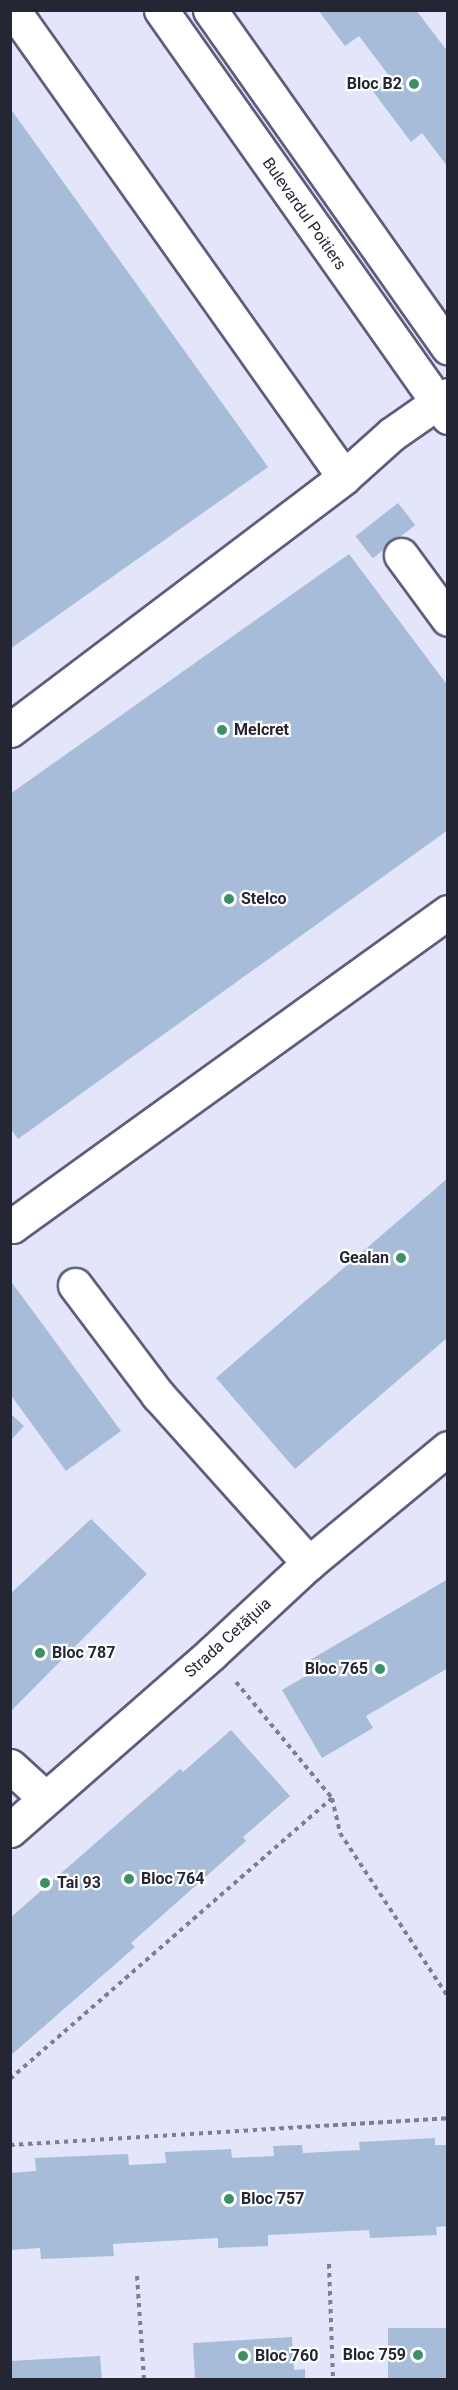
<!DOCTYPE html>
<meta charset="utf-8">
<style>
body{margin:0}
#map{position:relative;width:458px;height:2390px;overflow:hidden;background:#e3e5fa;font-family:Roboto,sans-serif}
div>[style]{position:absolute}
.building>*{inset:0;background:#a7bcd9;transform-origin:0 0}
.path>*{height:4px;margin-top:-2px;transform-origin:0;background:repeating-linear-gradient(90deg,#7d7e8f 0 4.5px,transparent 0 9px)}
.roads{filter:drop-shadow(2px 0 #5c5e7b) drop-shadow(-2px 0 #5c5e7b) drop-shadow(0 2px #5c5e7b) drop-shadow(0 -2px #5c5e7b)}
.minor>*{height:33px;margin:-16.5px;padding:0 16.5px;transform-origin:16.5px;border-radius:16.5px;background:#fff}
.major>*{height:33px;margin:-16.5px;padding:0 16.5px;transform-origin:16.5px;border-radius:16.5px;background:#fff}
.dots>*{width:16px;height:16px;translate:-50% -50%;box-sizing:border-box;border:3px solid #fff;border-radius:50%}
span{translate:-50% -50%;white-space:nowrap;text-align:center;line-height:1.15;-webkit-text-stroke:4.5px #fff;paint-order:stroke}
.poi-label{font-size:16px;color:#252633;font-weight:700}
.right{translate:-100% -50%;text-align:right}
.left{translate:0 -50%;text-align:left}
.street-label{font-size:16px;color:#252633}
.frame{position:absolute;inset:0;border:12px solid #252633;pointer-events:none}
</style>
<div id="map">
<div class="building">
<div style="clip-path:polygon(318px 10px,416px 10px,448px 52px,448px 167px,422px 133px,411px 142px,372px 90px,390px 77px,359px 36px,345px 46px)"></div>
<div style="clip-path:polygon(10px 108px,268px 467px,10px 649px)"></div>
<div style="left:398px;top:503px;width:28px;height:54px;rotate:52deg"></div>
<div style="clip-path:polygon(349px 554px,448px 686px,448px 830px,18px 1139px,10px 1128px,10px 794px)"></div>
<div style="clip-path:polygon(448px 1178px,448px 1337px,295px 1469px,216px 1378px)"></div>
<div style="clip-path:polygon(10px 1280px,121px 1431px,66px 1471px,10px 1394px)"></div>
<div style="clip-path:polygon(10px 1413px,24px 1426px,10px 1441px)"></div>
<div style="clip-path:polygon(91px 1519px,147px 1574px,10px 1712px,10px 1594px)"></div>
<div style="clip-path:polygon(448px 1579px,448px 1668px,366px 1716px,373px 1728px,322px 1758px,282px 1690px,316px 1670px,310px 1660px)"></div>
<div style="clip-path:polygon(231px 1730px,290px 1796px,243px 1837px,246px 1841px,131px 1943px,135px 1947px,10px 2056px,10px 1918px,180px 1769px,183px 1772px)"></div>
<div style="clip-path:polygon(435px 2138px,435px 2145px,448px 2145px,448px 2226px,436px 2227px,437px 2235px,370px 2238px,369px 2230px,268px 2235px,268px 2246px,218px 2248px,218px 2238px,113px 2244px,114px 2256px,41px 2259px,40px 2248px,10px 2250px,10px 2173px,36px 2171px,35px 2158px,128px 2154px,129px 2165px,166px 2163px,165px 2152px,231px 2149px,232px 2158px,274px 2156px,273px 2146px,302px 2145px,303px 2153px,360px 2150px,359px 2142px)"></div>
<div style="left:448px;top:2328px;width:52px;height:60px;rotate:90deg"></div>
<div style="clip-path:polygon(292px 2337px,294px 2370px,305px 2369px,305px 2380px,195px 2380px,193px 2343px)"></div>
<div style="clip-path:polygon(100px 2356px,102px 2380px,10px 2380px,10px 2361px)"></div>
</div>
<div class="path">
<div style="left:236px;top:1682px;width:151px;rotate:50.4deg"></div>
<div style="left:332px;top:1798px;width:36px;rotate:77deg"></div>
<div style="left:340px;top:1833px;width:196px;rotate:56.6deg"></div>
<div style="left:10px;top:2079px;width:427px;rotate:-41.1deg"></div>
<div style="left:10px;top:2145px;width:439px;rotate:-3.5deg"></div>
<div style="left:329px;top:2264px;width:116px;rotate:88deg"></div>
<div style="left:137px;top:2276px;width:104px;rotate:86.1deg"></div>
</div>
<div class="roads">
<div class="minor">
<div style="left:13px;top:10px;width:572px;rotate:54.67deg"></div>
<div style="left:401px;top:555px;width:79px;rotate:53.7deg"></div>
<div style="left:10px;top:730px;width:419px;rotate:-37.1deg"></div>
<div style="left:344px;top:477px;width:64px;rotate:-41.9deg"></div>
<div style="left:392px;top:434px;width:68px;rotate:-34.9deg"></div>
<div style="left:10px;top:1224px;width:3px;rotate:45deg"></div>
<div style="left:12px;top:1226px;width:537px;rotate:-35.76deg"></div>
<div style="left:75px;top:1285px;width:138px;rotate:53deg"></div>
<div style="left:158px;top:1395px;width:226px;rotate:48.1deg"></div>
<div style="left:10px;top:1766px;width:47px;rotate:42.4deg"></div>
<div style="left:10px;top:1830px;width:269px;rotate:-41.2deg"></div>
<div style="left:212px;top:1653px;width:132px;rotate:-42.9deg"></div>
<div style="left:309px;top:1563px;width:180px;rotate:-39.6deg"></div>
</div>
<div class="major">
<div style="left:161px;top:10px;width:498px;rotate:54.8deg"></div>
<div style="left:210px;top:10px;width:413px;rotate:54.8deg"></div>
</div>
</div>
<div class="dots">
<div style="left:414px;top:84px;background:#3b9165"></div>
<div style="left:222px;top:730px;background:#3b9165"></div>
<div style="left:229px;top:899px;background:#3b9165"></div>
<div style="left:401px;top:1258px;background:#3b9165"></div>
<div style="left:40px;top:1653px;background:#3b9165"></div>
<div style="left:380px;top:1669px;background:#3b9165"></div>
<div style="left:129px;top:1879px;background:#3b9165"></div>
<div style="left:45px;top:1883px;background:#3b9165"></div>
<div style="left:229px;top:2199px;background:#3b9165"></div>
<div style="left:418px;top:2355px;background:#3b9165"></div>
<div style="left:243px;top:2356px;background:#3b9165"></div>
</div>
<div class="poi-label">
<span class="right" style="left:402px;top:84px">Bloc B2</span>
<span class="left" style="left:234px;top:730px">Melcret</span>
<span class="left" style="left:241px;top:899px">Stelco</span>
<span class="right" style="left:389px;top:1258px">Gealan</span>
<span class="left" style="left:52px;top:1653px">Bloc 787</span>
<span class="right" style="left:368px;top:1669px">Bloc 765</span>
<span class="left" style="left:141px;top:1879px">Bloc 764</span>
<span class="left" style="left:57px;top:1883px">Tai 93</span>
<span class="left" style="left:241px;top:2199px">Bloc 757</span>
<span class="right" style="left:406px;top:2355px">Bloc 759</span>
<span class="left" style="left:255px;top:2356px">Bloc 760</span>
</div>
<div class="street-label">
<span style="left:304px;top:214px;rotate:55deg">Bulevardul Poitiers</span>
<span style="left:228px;top:1638px;rotate:-42deg">Strada Cetățuia</span>
</div>
<div class="frame"></div>
</div>
